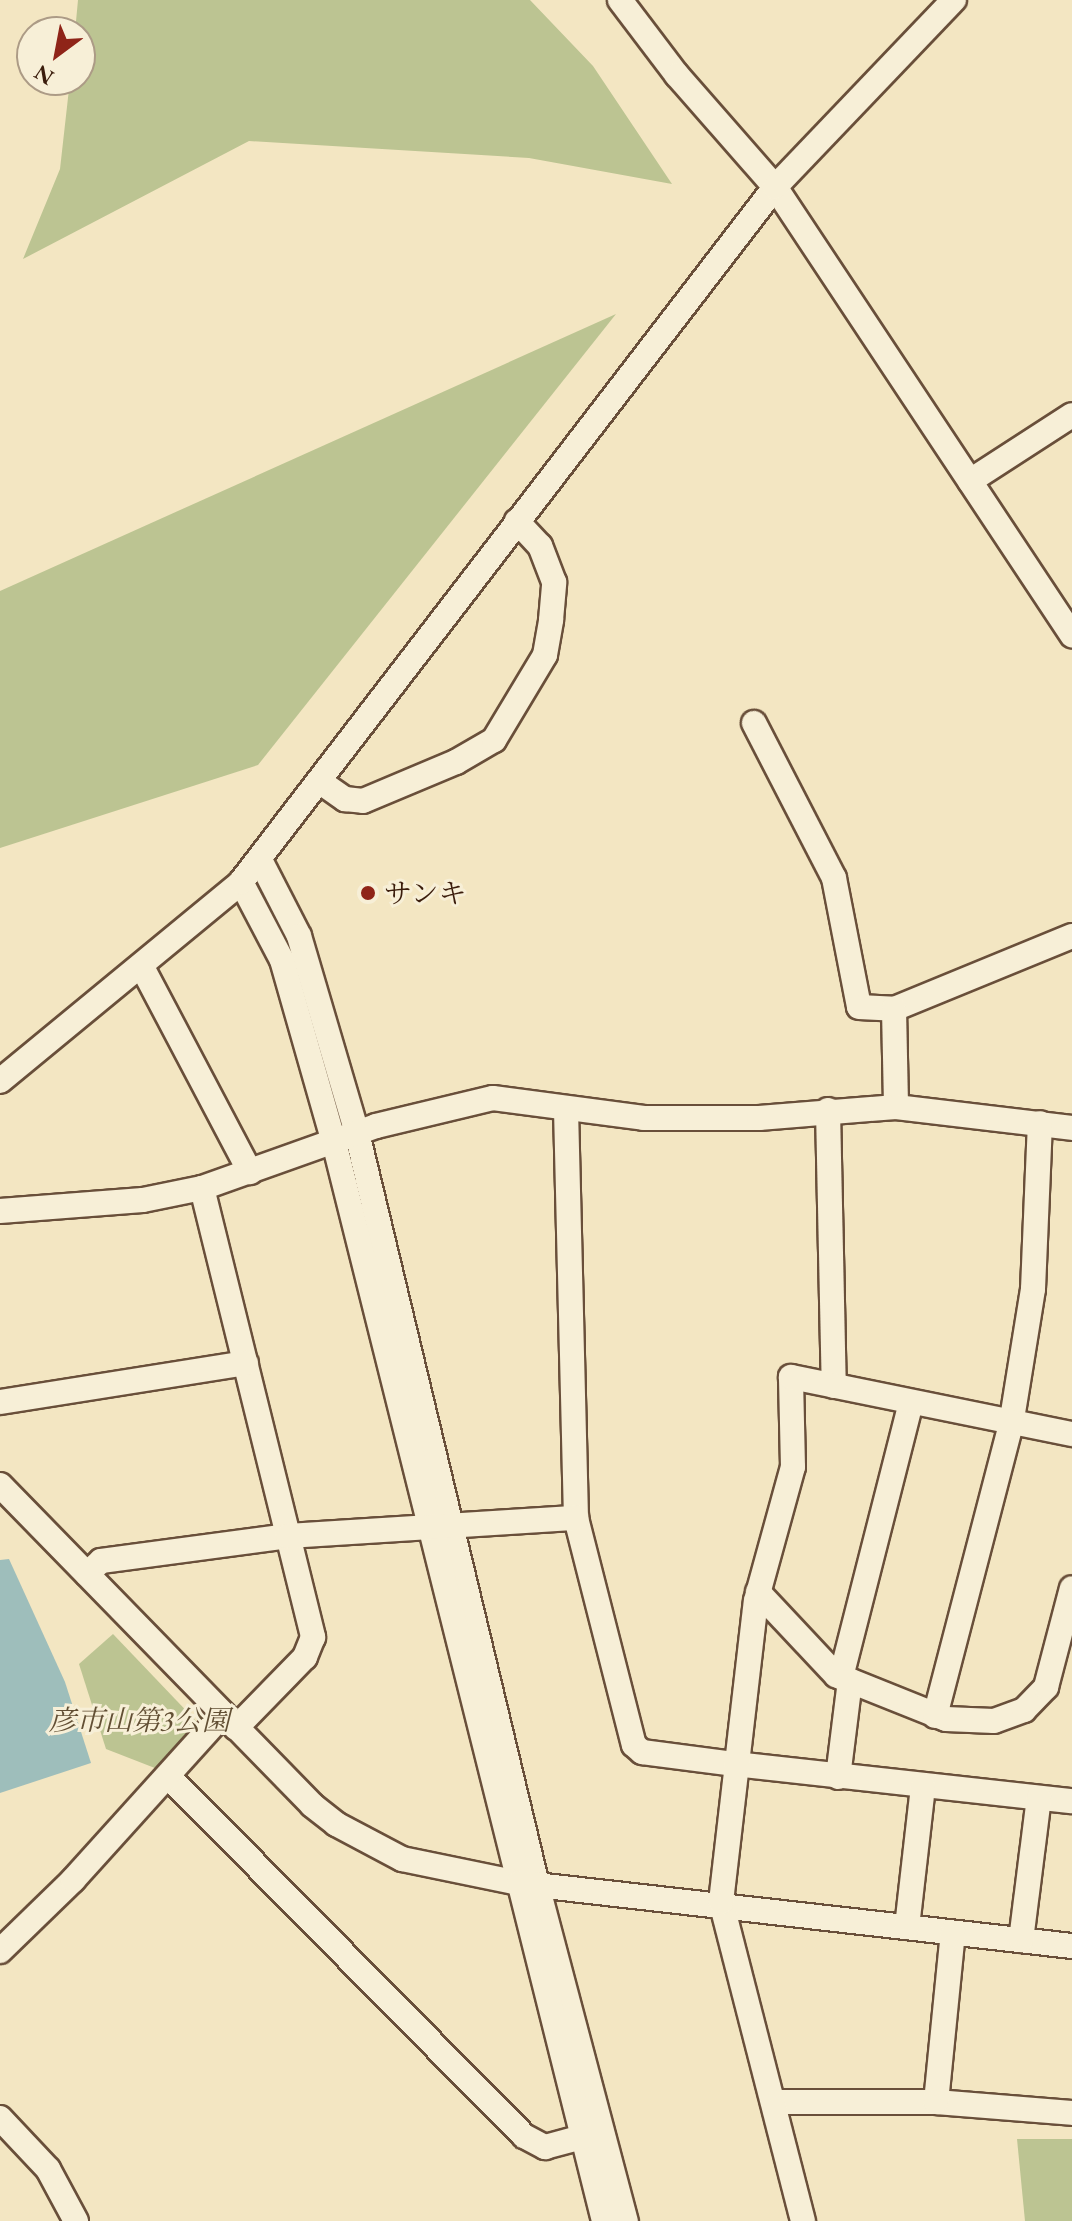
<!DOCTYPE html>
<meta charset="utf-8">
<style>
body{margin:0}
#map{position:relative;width:1072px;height:2221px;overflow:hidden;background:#f3e6c2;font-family:"EB Garamond","Noto Serif JP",serif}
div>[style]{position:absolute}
.green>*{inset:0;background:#bcc492}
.water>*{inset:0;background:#9ebebb}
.roads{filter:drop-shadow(2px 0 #694f3a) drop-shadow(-2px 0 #694f3a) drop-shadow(0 2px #694f3a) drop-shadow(0 -2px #694f3a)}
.minor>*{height:24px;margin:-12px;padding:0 12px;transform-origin:12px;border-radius:12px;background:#f7efd7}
.dots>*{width:22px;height:22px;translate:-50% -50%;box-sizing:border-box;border:4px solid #f7efd7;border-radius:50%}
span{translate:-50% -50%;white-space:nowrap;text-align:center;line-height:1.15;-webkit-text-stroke:6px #f7efd7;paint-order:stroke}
.poi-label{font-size:28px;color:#3b1d0c}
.left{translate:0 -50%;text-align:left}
.park-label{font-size:28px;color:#624f34;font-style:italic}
.north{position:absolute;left:16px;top:16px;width:80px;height:80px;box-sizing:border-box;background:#f7efd7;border:2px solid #ac9b86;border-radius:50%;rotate:212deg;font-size:22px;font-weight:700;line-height:32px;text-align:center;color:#3b1d0c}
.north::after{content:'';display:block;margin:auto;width:28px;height:36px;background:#8f2418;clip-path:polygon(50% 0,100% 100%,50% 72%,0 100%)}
</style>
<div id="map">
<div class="green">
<div style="clip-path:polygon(78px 0,530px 0,593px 66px,672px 184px,529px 158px,249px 141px,23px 259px,60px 169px,70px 80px,80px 80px,80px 32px,75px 32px)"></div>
<div style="clip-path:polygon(616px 314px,258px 765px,0 848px,0 591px)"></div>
<div style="clip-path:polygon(113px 1634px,197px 1722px,160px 1770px,106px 1749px,79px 1664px)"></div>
<div style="clip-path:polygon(1017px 2139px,1072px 2139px,1072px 2221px,1025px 2221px)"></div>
</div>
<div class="water">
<div style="clip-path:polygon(9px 1559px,65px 1682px,91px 1763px,0 1793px,0 1560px)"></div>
</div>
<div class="roads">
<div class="minor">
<div style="left:620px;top:0;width:94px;rotate:52.8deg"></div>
<div style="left:677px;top:75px;width:149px;rotate:48.8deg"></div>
<div style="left:775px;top:187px;width:538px;rotate:56.46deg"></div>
<div style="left:970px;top:481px;width:121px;rotate:-32.9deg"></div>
<div style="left:754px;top:723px;width:174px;rotate:62.7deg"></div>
<div style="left:834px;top:878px;width:131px;rotate:79deg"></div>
<div style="left:859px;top:1007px;width:35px;rotate:3deg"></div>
<div style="left:894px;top:1009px;width:192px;rotate:-22.3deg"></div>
<div style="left:319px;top:781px;width:32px;rotate:35deg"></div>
<div style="left:345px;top:799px;width:18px;rotate:6deg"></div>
<div style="left:363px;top:801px;width:101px;rotate:-22.8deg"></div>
<div style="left:456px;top:762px;width:44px;rotate:-30.1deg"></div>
<div style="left:494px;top:740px;width:99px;rotate:-59deg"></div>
<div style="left:545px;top:655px;width:36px;rotate:-80deg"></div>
<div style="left:551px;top:620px;width:38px;rotate:-85deg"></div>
<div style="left:554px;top:582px;width:39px;rotate:-111deg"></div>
<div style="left:540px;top:546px;width:34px;rotate:-133deg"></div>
<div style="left:260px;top:860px;width:85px;rotate:62.8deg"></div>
<div style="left:299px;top:936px;width:205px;rotate:73.6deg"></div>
<div style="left:357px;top:1133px;width:773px;rotate:76.54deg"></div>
<div style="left:537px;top:1885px;width:348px;rotate:75.2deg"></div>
<div style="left:241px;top:882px;width:88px;rotate:62.3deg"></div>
<div style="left:282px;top:960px;width:189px;rotate:74.1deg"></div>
<div style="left:334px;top:1142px;width:1112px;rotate:75.95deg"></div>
<div style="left:142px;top:967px;width:232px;rotate:62.2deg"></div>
<div style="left:894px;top:1009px;width:98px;rotate:88.8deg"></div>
<div style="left:0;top:1081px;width:313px;rotate:-39.5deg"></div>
<div style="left:241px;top:882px;width:876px;rotate:-52.46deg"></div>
<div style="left:775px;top:187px;width:259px;rotate:-46.3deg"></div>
<div style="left:566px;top:1109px;width:409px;rotate:88.6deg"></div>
<div style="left:576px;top:1518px;width:234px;rotate:75.7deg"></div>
<div style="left:634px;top:1745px;width:11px;rotate:41deg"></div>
<div style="left:642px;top:1752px;width:94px;rotate:7.4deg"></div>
<div style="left:735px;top:1764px;width:339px;rotate:6.3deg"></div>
<div style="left:828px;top:1110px;width:276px;rotate:88.8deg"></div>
<div style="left:202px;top:1188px;width:463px;rotate:76.1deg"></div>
<div style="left:313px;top:1637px;width:22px;rotate:112deg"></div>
<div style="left:305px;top:1657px;width:99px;rotate:134.2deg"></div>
<div style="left:0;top:1211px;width:143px;rotate:-4.4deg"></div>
<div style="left:143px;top:1200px;width:60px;rotate:-11.5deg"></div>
<div style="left:202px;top:1188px;width:185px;rotate:-19.6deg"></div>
<div style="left:376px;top:1126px;width:120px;rotate:-13.5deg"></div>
<div style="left:493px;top:1098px;width:152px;rotate:7.5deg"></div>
<div style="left:644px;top:1118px;width:115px"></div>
<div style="left:759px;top:1118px;width:137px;rotate:-4.6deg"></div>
<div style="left:896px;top:1107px;width:177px;rotate:6.8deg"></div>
<div style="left:0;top:1402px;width:249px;rotate:-9deg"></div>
<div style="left:0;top:1485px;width:447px;rotate:45.7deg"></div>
<div style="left:312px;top:1805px;width:31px;rotate:38deg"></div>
<div style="left:336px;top:1824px;width:75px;rotate:27.9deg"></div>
<div style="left:402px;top:1859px;width:119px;rotate:11.6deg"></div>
<div style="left:519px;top:1883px;width:557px;rotate:6.5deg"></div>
<div style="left:87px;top:1574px;width:19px;rotate:-43deg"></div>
<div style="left:101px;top:1561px;width:189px;rotate:-7.6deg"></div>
<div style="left:288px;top:1536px;width:289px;rotate:-3.6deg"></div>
<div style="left:758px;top:1592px;width:114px;rotate:46.8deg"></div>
<div style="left:836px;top:1675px;width:118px;rotate:21.8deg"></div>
<div style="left:946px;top:1719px;width:48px;rotate:2.4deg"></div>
<div style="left:994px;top:1721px;width:32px;rotate:-20deg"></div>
<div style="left:1024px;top:1710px;width:32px;rotate:-46deg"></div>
<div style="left:1046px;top:1687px;width:102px;rotate:-75.3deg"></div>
<div style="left:841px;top:1677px;width:283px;rotate:-75.7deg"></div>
<div style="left:935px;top:1716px;width:301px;rotate:-75.4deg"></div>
<div style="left:1011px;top:1425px;width:138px;rotate:-80.8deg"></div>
<div style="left:1033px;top:1289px;width:166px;rotate:-87.6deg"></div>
<div style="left:168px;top:1776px;width:506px;rotate:45.32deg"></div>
<div style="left:524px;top:2136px;width:24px;rotate:28deg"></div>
<div style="left:545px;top:2147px;width:38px;rotate:-15deg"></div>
<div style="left:838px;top:1777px;width:97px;rotate:-82.9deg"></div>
<div style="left:907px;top:1927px;width:142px;rotate:-83.5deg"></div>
<div style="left:1021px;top:1940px;width:143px;rotate:-82.8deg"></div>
<div style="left:0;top:1951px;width:102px;rotate:-44.2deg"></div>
<div style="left:73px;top:1880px;width:224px;rotate:-47.9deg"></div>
<div style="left:774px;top:2102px;width:162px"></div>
<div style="left:936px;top:2102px;width:136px;rotate:4.6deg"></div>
<div style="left:936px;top:2102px;width:170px;rotate:-84.3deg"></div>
<div style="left:0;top:2118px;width:70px;rotate:46.7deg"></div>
<div style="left:48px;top:2169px;width:59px;rotate:61.7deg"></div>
<div style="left:803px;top:2221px;width:329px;rotate:-104.4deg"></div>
<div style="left:721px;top:1902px;width:303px;rotate:-83.4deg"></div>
<div style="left:756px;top:1601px;width:139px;rotate:-74.6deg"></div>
<div style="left:793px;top:1467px;width:90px;rotate:-91.3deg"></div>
<div style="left:791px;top:1377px;width:287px;rotate:11.5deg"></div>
</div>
</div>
<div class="dots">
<div style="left:368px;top:893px;background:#8f2418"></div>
</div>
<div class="poi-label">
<span class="left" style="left:384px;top:893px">サンキ</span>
</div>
<div class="park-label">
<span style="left:139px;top:1720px">彦市山第3公園</span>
</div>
<div class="north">N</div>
</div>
